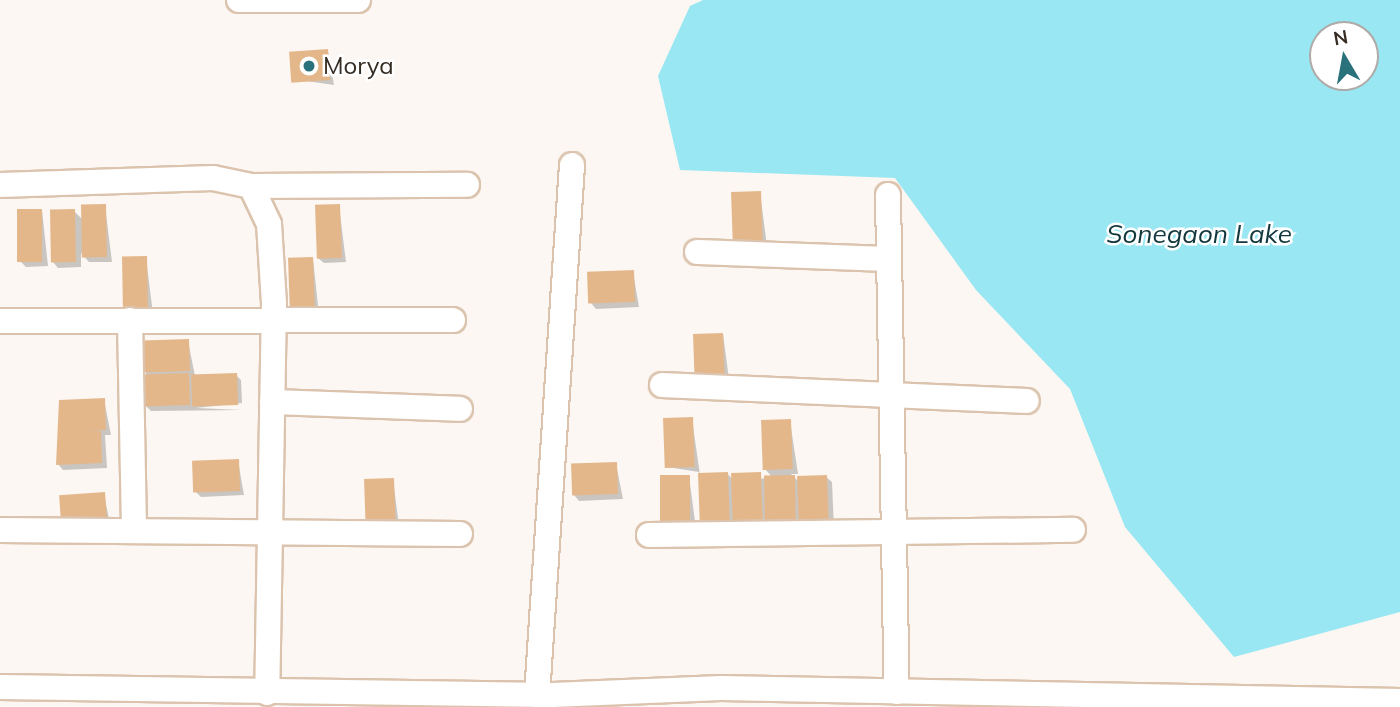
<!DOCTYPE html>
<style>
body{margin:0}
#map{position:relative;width:1400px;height:707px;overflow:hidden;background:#fcf7f2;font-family:Mulish,sans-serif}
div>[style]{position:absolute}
.water>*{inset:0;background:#99e7f3}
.shadow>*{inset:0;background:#0003}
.building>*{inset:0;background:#e4b78b;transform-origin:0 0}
.roads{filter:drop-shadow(2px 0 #dbc3ad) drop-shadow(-2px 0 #dbc3ad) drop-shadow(0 2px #dbc3ad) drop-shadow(0 -2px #dbc3ad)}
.minor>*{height:24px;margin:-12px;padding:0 12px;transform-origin:12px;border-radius:12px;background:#fff}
.dots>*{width:19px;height:19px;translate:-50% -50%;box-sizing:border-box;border:4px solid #fff;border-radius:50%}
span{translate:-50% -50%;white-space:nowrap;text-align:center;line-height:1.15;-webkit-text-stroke:5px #fff;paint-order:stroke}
.poi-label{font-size:24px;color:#352c23}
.left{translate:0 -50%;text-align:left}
.water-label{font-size:26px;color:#12373d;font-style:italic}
.north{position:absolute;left:1309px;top:21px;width:70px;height:70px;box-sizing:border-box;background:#fff;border:2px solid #aeaba7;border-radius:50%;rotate:350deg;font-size:19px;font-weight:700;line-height:28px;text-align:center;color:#352c23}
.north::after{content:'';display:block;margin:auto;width:24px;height:32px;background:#29727c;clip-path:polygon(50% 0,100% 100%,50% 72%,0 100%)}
</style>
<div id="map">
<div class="water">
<div style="clip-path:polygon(evenodd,703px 0,1400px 0,1400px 612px,1234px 657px,1125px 527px,1070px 389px,976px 290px,895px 178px,680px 170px,658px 76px,690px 6px,703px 0,1323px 35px,1365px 35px,1365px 77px,1323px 77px,1323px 35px)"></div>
</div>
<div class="shadow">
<div style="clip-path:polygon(328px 51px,334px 85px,292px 79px)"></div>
<div style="clip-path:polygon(760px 193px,767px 246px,740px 247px)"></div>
<div style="clip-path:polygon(105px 206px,112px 262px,89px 262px,81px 253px,81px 267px,58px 268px,53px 262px,74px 211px,83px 220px)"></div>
<div style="clip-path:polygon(339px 206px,346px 262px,324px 263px,318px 258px)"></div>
<div style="clip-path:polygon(42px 210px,48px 266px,26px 267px,21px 262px)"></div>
<div style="clip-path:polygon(146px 258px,153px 314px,130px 314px)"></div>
<div style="clip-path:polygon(313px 259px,319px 315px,297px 316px)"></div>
<div style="clip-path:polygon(633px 272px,639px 307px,596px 309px,591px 303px)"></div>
<div style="clip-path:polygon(723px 334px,730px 387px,702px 388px)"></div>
<div style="clip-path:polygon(188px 341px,195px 376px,236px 375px,241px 380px,242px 403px,196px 408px,242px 410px,151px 411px,146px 406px,146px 372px)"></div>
<div style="clip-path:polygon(104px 400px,111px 435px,105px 435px,107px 468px,63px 470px,58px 464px)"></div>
<div style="clip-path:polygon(692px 419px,700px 475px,727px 473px,733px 480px,773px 478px,765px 469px,790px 421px,798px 474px,791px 474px,799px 482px,826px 477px,832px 482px,834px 529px,701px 522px,699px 472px,667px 467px)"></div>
<div style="clip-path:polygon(238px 461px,244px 495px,201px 497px,196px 492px)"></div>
<div style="clip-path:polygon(616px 464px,623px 499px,579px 501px,574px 495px)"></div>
<div style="clip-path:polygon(689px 476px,696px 529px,664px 524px)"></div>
<div style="clip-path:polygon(393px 480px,400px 533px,367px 528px)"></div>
<div style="clip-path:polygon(104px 494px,111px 529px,68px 531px)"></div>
</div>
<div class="building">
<div style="left:328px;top:49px;width:31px;height:39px;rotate:86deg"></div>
<div style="left:761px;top:191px;width:50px;height:30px;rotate:88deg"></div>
<div style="left:106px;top:204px;width:53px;height:25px;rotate:89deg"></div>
<div style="left:340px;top:204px;width:54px;height:25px;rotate:88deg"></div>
<div style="left:17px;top:209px;width:25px;height:53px"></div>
<div style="left:75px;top:209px;width:53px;height:25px;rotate:89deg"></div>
<div style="left:147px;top:256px;width:53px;height:25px;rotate:89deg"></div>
<div style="left:313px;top:257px;width:53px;height:25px;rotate:88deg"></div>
<div style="left:634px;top:270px;width:32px;height:47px;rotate:88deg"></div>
<div style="left:723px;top:333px;width:49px;height:30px;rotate:88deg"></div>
<div style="left:189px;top:339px;width:32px;height:46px;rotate:88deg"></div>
<div style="left:189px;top:373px;width:32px;height:46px;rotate:88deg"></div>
<div style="left:237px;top:373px;width:32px;height:46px;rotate:88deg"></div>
<div style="clip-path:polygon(105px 398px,106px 430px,87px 431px,101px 431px,102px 463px,56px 465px,59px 400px)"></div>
<div style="left:693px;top:417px;width:50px;height:30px;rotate:88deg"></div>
<div style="left:791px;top:419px;width:50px;height:30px;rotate:88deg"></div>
<div style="left:239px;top:459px;width:32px;height:47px;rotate:88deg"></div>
<div style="left:617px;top:462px;width:32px;height:46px;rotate:88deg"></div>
<div style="left:728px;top:472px;width:49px;height:30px;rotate:88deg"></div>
<div style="left:761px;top:472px;width:50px;height:30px;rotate:88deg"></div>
<div style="left:660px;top:475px;width:30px;height:50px"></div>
<div style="left:795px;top:475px;width:49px;height:31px;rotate:89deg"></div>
<div style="left:827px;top:475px;width:50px;height:30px;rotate:88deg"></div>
<div style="left:394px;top:478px;width:50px;height:30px;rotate:88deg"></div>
<div style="left:105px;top:492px;width:32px;height:46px;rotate:86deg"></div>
</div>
<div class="roads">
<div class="minor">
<div style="left:239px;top:0;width:119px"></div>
<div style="left:0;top:185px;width:213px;rotate:-1.9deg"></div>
<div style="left:213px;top:178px;width:39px;rotate:12deg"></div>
<div style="left:251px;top:186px;width:42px;rotate:64.7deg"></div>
<div style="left:269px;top:224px;width:79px;rotate:86.4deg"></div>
<div style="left:274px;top:303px;width:390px;rotate:91deg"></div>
<div style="left:251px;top:186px;width:216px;rotate:-0.3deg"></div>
<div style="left:888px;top:195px;width:497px;rotate:89deg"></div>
<div style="left:697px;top:252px;width:192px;rotate:2.1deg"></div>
<div style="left:130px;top:320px;width:211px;rotate:88.9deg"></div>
<div style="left:0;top:321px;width:453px;rotate:-0.1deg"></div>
<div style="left:662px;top:385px;width:365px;rotate:2.5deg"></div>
<div style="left:272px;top:402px;width:188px;rotate:2.1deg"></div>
<div style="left:0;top:530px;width:460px;rotate:0.5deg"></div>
<div style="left:649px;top:535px;width:424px;rotate:-0.7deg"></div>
<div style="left:0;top:687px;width:552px;rotate:0.83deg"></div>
<div style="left:552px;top:695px;width:169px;rotate:-2.4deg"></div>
<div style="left:721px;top:688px;width:679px;rotate:1.1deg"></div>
<div style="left:537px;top:695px;width:531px;rotate:-86.22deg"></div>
</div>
</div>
<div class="dots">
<div style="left:309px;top:66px;background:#29727c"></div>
</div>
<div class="poi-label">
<span class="left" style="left:323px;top:66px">Morya</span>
</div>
<div class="water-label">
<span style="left:1199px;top:234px">Sonegaon Lake</span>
</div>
<div class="north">N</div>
</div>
